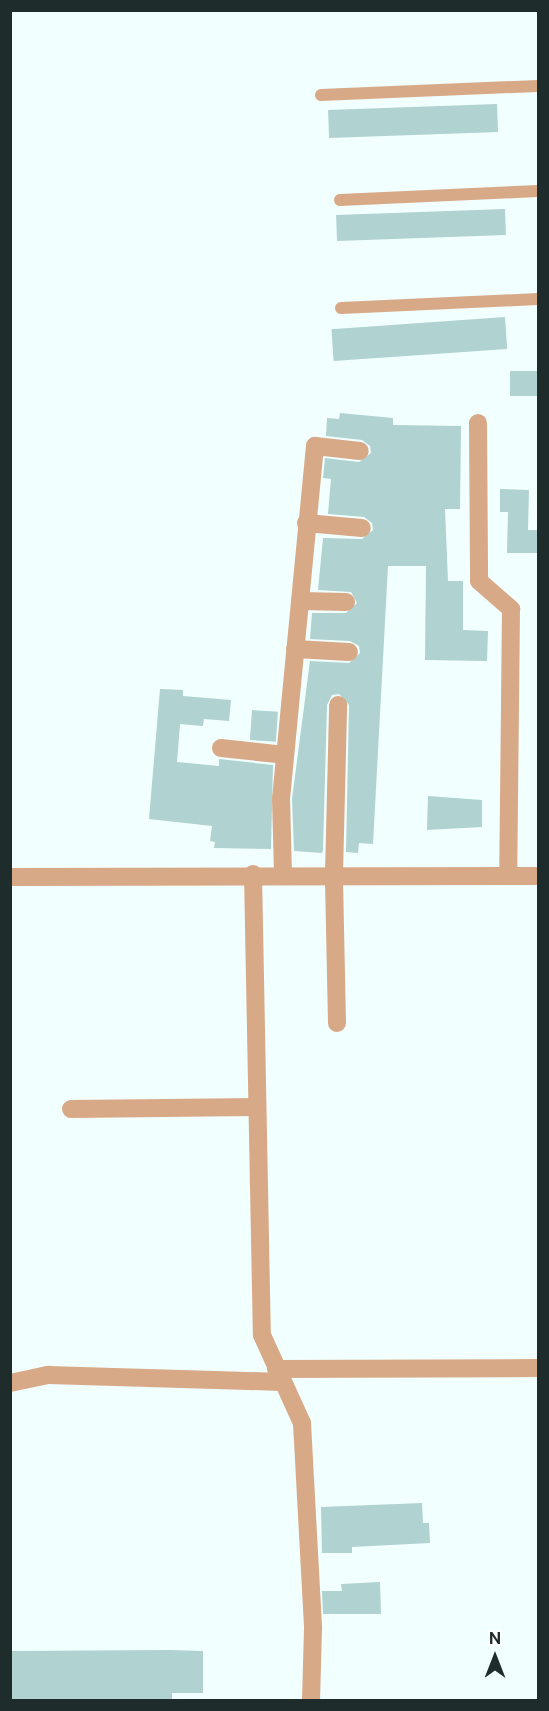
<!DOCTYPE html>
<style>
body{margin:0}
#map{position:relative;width:549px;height:1711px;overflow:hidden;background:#f1ffff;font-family:"Public Sans",sans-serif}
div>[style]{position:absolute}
.building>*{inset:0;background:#b0d2d1;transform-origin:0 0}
.lane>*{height:12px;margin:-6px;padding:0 6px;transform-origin:6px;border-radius:6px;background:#d8a987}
.street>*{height:18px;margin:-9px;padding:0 9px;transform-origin:9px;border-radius:9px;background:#d8a987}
span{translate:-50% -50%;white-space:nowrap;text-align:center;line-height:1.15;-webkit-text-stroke:5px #fff;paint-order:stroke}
.frame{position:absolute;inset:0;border:12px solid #1e2c2b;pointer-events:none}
.north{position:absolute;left:465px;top:1627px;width:60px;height:60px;-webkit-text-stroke:4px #fff;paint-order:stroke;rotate:0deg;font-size:16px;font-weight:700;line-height:24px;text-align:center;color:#1e2c2b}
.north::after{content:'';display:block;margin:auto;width:21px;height:27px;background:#1e2c2b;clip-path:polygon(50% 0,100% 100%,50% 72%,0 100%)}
</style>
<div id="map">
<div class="building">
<div style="left:497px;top:104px;width:28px;height:169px;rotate:88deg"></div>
<div style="left:505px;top:209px;width:26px;height:169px;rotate:88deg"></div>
<div style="left:505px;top:317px;width:32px;height:174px;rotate:86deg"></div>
<div style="left:538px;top:371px;width:25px;height:28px;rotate:90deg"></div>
<div style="clip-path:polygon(340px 413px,393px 418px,393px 425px,461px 426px,460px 509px,445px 509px,448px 581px,463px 581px,463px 630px,488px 631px,487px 661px,425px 660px,426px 566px,388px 566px,373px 844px,359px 843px,358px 853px,346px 852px,349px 705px,339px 694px,332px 695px,327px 705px,323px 850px,322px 853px,294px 851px,292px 799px,310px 661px,349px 663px,360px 653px,359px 646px,350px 641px,310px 639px,312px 613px,346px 613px,357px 603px,351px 592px,318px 590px,323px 538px,362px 539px,373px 530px,372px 523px,364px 517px,328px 514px,331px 479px,323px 478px,325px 458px,359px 462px,371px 453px,370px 446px,362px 440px,326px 436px,327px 418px,339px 419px)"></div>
<div style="clip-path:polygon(500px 489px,529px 490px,528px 530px,538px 530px,538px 553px,507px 553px,508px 512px,500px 512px)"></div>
<div style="clip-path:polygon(160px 689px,183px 690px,183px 696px,231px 700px,229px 721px,204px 719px,203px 726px,180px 724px,177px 762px,219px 766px,219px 759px,273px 765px,271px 849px,214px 848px,215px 842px,210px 841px,212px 826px,149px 819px)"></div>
<div style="left:252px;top:710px;width:26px;height:30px;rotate:4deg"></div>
<div style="clip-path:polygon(428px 796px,482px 800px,482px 827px,427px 830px)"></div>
<div style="clip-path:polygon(422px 1503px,423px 1523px,429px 1523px,430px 1543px,352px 1547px,352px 1553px,322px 1553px,321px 1507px)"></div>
<div style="clip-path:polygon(380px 1582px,381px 1614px,323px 1614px,322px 1591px,342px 1591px,341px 1584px)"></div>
<div style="clip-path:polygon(170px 1650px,203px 1651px,203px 1693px,172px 1693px,172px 1701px,10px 1701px,10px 1651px)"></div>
</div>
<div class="lane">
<div style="left:321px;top:95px;width:217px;rotate:-2.4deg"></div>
<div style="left:340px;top:200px;width:198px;rotate:-2.6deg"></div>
<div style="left:341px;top:308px;width:197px;rotate:-2.6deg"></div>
</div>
<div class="street">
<div style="left:478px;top:423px;width:158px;rotate:89.6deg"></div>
<div style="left:479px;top:581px;width:43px;rotate:41.2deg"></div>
<div style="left:511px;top:609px;width:267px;rotate:90.6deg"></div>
<div style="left:306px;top:523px;width:56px;rotate:5.1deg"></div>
<div style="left:300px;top:601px;width:46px;rotate:1.2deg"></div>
<div style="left:295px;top:649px;width:54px;rotate:3.2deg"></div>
<div style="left:221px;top:748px;width:64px;rotate:6.2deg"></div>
<div style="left:253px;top:874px;width:461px;rotate:88.9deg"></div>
<div style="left:262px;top:1335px;width:97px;rotate:65.6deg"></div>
<div style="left:302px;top:1423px;width:206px;rotate:86.9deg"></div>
<div style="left:313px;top:1629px;width:71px;rotate:91.6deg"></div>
<div style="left:283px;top:874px;width:75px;rotate:-91.5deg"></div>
<div style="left:281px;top:799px;width:355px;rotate:-84.5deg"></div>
<div style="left:315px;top:446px;width:45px;rotate:6.3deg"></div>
<div style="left:10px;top:877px;width:528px;rotate:-0.11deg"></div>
<div style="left:337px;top:1023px;width:149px;rotate:-91.2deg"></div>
<div style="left:334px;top:874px;width:169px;rotate:-88.6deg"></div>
<div style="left:71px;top:1109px;width:185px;rotate:-0.6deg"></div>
<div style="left:276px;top:1369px;width:262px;rotate:-0.2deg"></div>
<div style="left:10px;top:1383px;width:39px;rotate:-12deg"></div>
<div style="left:48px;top:1375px;width:233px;rotate:1.7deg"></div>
</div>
<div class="frame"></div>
<div class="north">N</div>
</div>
